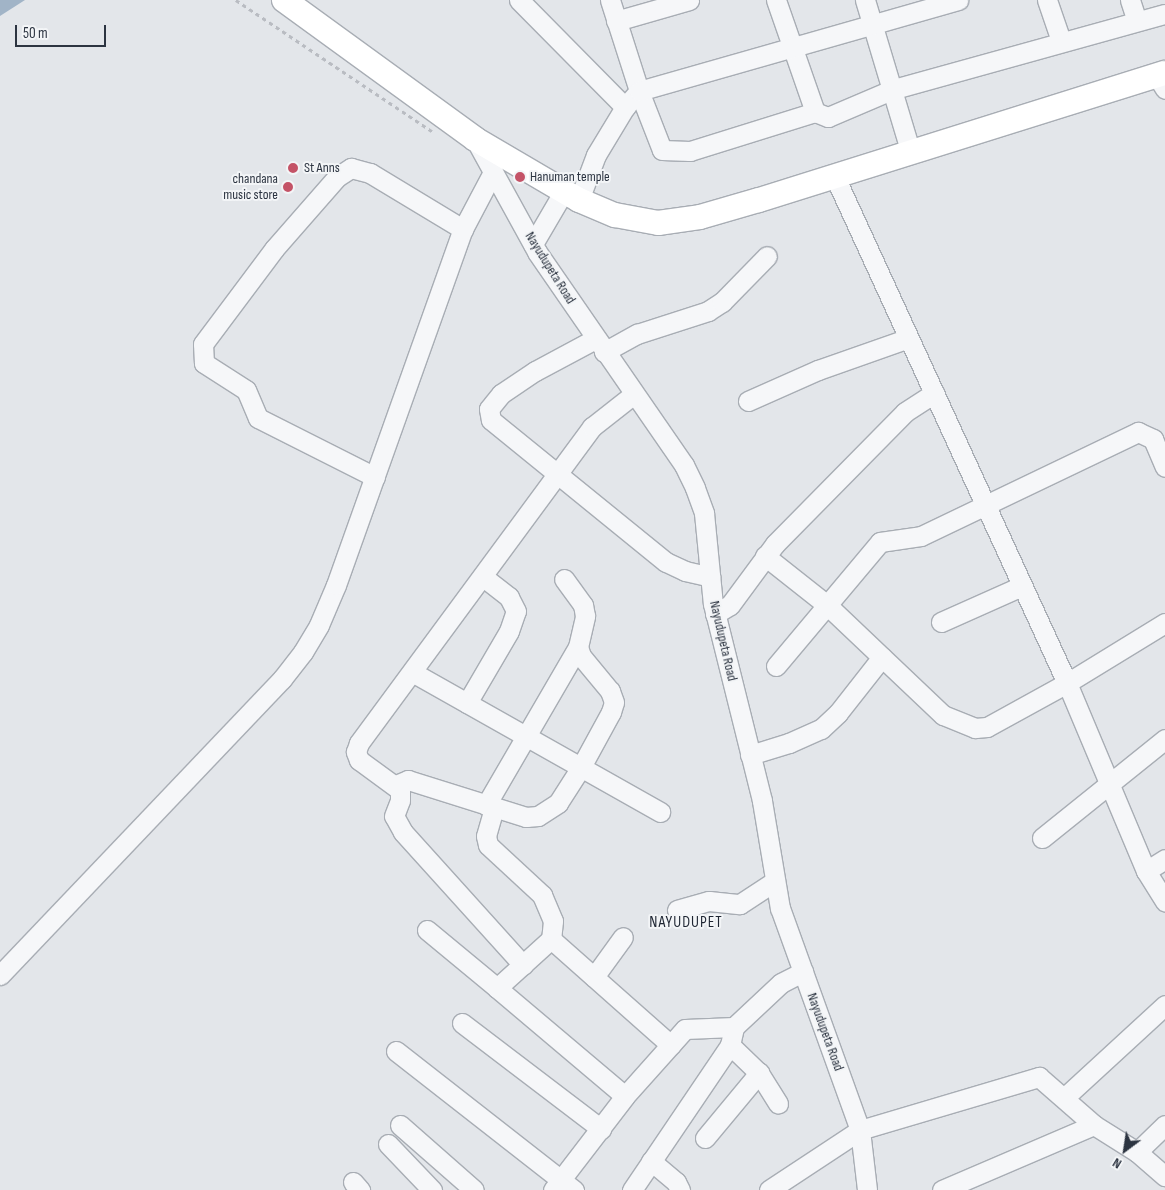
<!DOCTYPE html>
<style>
body{margin:0}
#map{position:relative;width:1165px;height:1190px;overflow:hidden;background:#e3e6ea;font-family:"Sofia Sans Condensed",sans-serif}
div>[style]{position:absolute}
.water>*{inset:0;background:#a1b4c7}
.path>*{height:2.5px;margin-top:-1.25px;transform-origin:0;background:repeating-linear-gradient(90deg,#b9bcc2 0 4px,transparent 0 8px)}
.roads{filter:drop-shadow(1px 0 #a8adb4) drop-shadow(-1px 0 #a8adb4) drop-shadow(0 1px #a8adb4) drop-shadow(0 -1px #a8adb4)}
.minor>*{height:19px;margin:-9.5px;padding:0 9.5px;transform-origin:9.5px;border-radius:9.5px;background:#f6f7f9}
.major>*{height:24px;margin:-12px;padding:0 12px;transform-origin:12px;border-radius:12px;background:#fff}
.dots>*{width:14px;height:14px;translate:-50% -50%;box-sizing:border-box;border:2px solid #f3f5f7;border-radius:50%}
span{translate:-50% -50%;white-space:nowrap;text-align:center;line-height:1.15;-webkit-text-stroke:4px #f3f5f7;paint-order:stroke}
.poi-label{font-size:14px;color:#2c3441}
.left{translate:0 -50%;text-align:left}
.right{translate:-100% -50%;text-align:right}
.street-label{font-size:14px;color:#2c3441}
.quarter-label{font-size:16px;color:#1e2532;letter-spacing:1px}
.north{position:absolute;left:1100px;top:1125px;width:50px;height:50px;-webkit-text-stroke:4px #f3f5f7;paint-order:stroke;rotate:211deg;font-size:14px;font-weight:700;line-height:20px;text-align:center;color:#2c3441}
.north::after{content:'';display:block;margin:auto;width:18px;height:22px;background:#2c3441;clip-path:polygon(50% 0,100% 100%,50% 72%,0 100%)}
.scale{position:absolute;left:15px;top:25px;width:91px;height:22px;box-sizing:border-box;border:2px solid #2c3441;border-top:0;padding-left:6px;font-size:15px;line-height:18px;white-space:nowrap;color:#2c3441;-webkit-text-stroke:4px #f3f5f7;paint-order:stroke}
</style>
<div id="map">
<div class="water">
<div style="clip-path:polygon(0 0,25px 0,0 16px)"></div>
</div>
<div class="path">
<div style="left:236px;top:0;width:236px;rotate:33.8deg"></div>
</div>
<div class="roads">
<div class="minor">
<div style="left:519px;top:0;width:151px;rotate:45.3deg"></div>
<div style="left:610px;top:0;width:96px;rotate:72.3deg"></div>
<div style="left:639px;top:91px;width:63px;rotate:68.7deg"></div>
<div style="left:662px;top:150px;width:28px;rotate:2deg"></div>
<div style="left:690px;top:151px;width:131px;rotate:-17.3deg"></div>
<div style="left:815px;top:112px;width:14px;rotate:21deg"></div>
<div style="left:828px;top:117px;width:72px;rotate:-23deg"></div>
<div style="left:894px;top:89px;width:281px;rotate:-15.5deg"></div>
<div style="left:776px;top:0;width:119px;rotate:70.8deg"></div>
<div style="left:865px;top:0;width:160px;rotate:73.3deg"></div>
<div style="left:1047px;top:0;width:43px;rotate:71.1deg"></div>
<div style="left:1130px;top:0;width:22px;rotate:72deg"></div>
<div style="left:616px;top:21px;width:76px;rotate:-16deg"></div>
<div style="left:1157px;top:76px;width:15px;rotate:58deg"></div>
<div style="left:475px;top:139px;width:129px;rotate:61.2deg"></div>
<div style="left:537px;top:252px;width:259px;rotate:55.4deg"></div>
<div style="left:684px;top:465px;width:25px;rotate:64deg"></div>
<div style="left:695px;top:488px;width:27px;rotate:70deg"></div>
<div style="left:704px;top:513px;width:91px;rotate:84.4deg"></div>
<div style="left:713px;top:604px;width:203px;rotate:76deg"></div>
<div style="left:762px;top:801px;width:109px;rotate:80.5deg"></div>
<div style="left:780px;top:908px;width:236px;rotate:70.2deg"></div>
<div style="left:860px;top:1130px;width:60px;rotate:83.3deg"></div>
<div style="left:835px;top:177px;width:557px;rotate:65.37deg"></div>
<div style="left:1067px;top:683px;width:204px;rotate:67.2deg"></div>
<div style="left:1146px;top:871px;width:36px;rotate:58deg"></div>
<div style="left:579px;top:200px;width:48px;rotate:-69.3deg"></div>
<div style="left:596px;top:155px;width:56px;rotate:-58.9deg"></div>
<div style="left:625px;top:107px;width:21px;rotate:-49deg"></div>
<div style="left:639px;top:91px;width:332px;rotate:-15.9deg"></div>
<div style="left:533px;top:244px;width:61px;rotate:-59.7deg"></div>
<div style="left:595px;top:339px;width:68px;rotate:151.9deg"></div>
<div style="left:535px;top:371px;width:41px;rotate:145.9deg"></div>
<div style="left:501px;top:394px;width:19px;rotate:129deg"></div>
<div style="left:489px;top:409px;width:11px;rotate:80deg"></div>
<div style="left:491px;top:420px;width:225px;rotate:39.1deg"></div>
<div style="left:666px;top:562px;width:21px;rotate:25deg"></div>
<div style="left:685px;top:571px;width:26px;rotate:13deg"></div>
<div style="left:604px;top:352px;width:38px;rotate:-29deg"></div>
<div style="left:637px;top:334px;width:75px;rotate:-17.9deg"></div>
<div style="left:708px;top:311px;width:17px;rotate:-33deg"></div>
<div style="left:722px;top:302px;width:64px;rotate:-45.6deg"></div>
<div style="left:748px;top:401px;width:77px;rotate:-23.9deg"></div>
<div style="left:818px;top:370px;width:96px;rotate:-19.4deg"></div>
<div style="left:375px;top:477px;width:131px;rotate:-153.2deg"></div>
<div style="left:258px;top:418px;width:30px;rotate:-113deg"></div>
<div style="left:246px;top:390px;width:50px;rotate:-147.3deg"></div>
<div style="left:204px;top:363px;width:19px;rotate:-93deg"></div>
<div style="left:203px;top:344px;width:119px;rotate:-53.2deg"></div>
<div style="left:274px;top:249px;width:96px;rotate:-48.8deg"></div>
<div style="left:337px;top:177px;width:17px;rotate:-33deg"></div>
<div style="left:351px;top:168px;width:20px;rotate:15deg"></div>
<div style="left:370px;top:173px;width:109px;rotate:31.1deg"></div>
<div style="left:765px;top:556px;width:79px;rotate:38.3deg"></div>
<div style="left:827px;top:605px;width:160px;rotate:43.5deg"></div>
<div style="left:943px;top:715px;width:35px;rotate:22deg"></div>
<div style="left:975px;top:728px;width:12px;rotate:-5deg"></div>
<div style="left:987px;top:727px;width:91px;rotate:-28.8deg"></div>
<div style="left:1067px;top:683px;width:115px;rotate:-31.5deg"></div>
<div style="left:715px;top:614px;width:17px;rotate:-31deg"></div>
<div style="left:730px;top:605px;width:76px;rotate:-53.6deg"></div>
<div style="left:775px;top:544px;width:185px;rotate:-45.4deg"></div>
<div style="left:905px;top:412px;width:35px;rotate:-33deg"></div>
<div style="left:941px;top:622px;width:89px;rotate:-24deg"></div>
<div style="left:776px;top:666px;width:162px;rotate:-50deg"></div>
<div style="left:880px;top:542px;width:41px;rotate:-8.3deg"></div>
<div style="left:921px;top:536px;width:241px;rotate:-25.6deg"></div>
<div style="left:1138px;top:432px;width:17px;rotate:25deg"></div>
<div style="left:1153px;top:439px;width:30px;rotate:67deg"></div>
<div style="left:412px;top:672px;width:285px;rotate:29.4deg"></div>
<div style="left:467px;top:703px;width:83px;rotate:-59.7deg"></div>
<div style="left:509px;top:631px;width:21px;rotate:-71deg"></div>
<div style="left:516px;top:611px;width:16px;rotate:-117deg"></div>
<div style="left:509px;top:597px;width:33px;rotate:-142deg"></div>
<div style="left:750px;top:755px;width:41px;rotate:-17.1deg"></div>
<div style="left:789px;top:743px;width:35px;rotate:-24deg"></div>
<div style="left:821px;top:729px;width:23px;rotate:-43deg"></div>
<div style="left:838px;top:713px;width:71px;rotate:-51.8deg"></div>
<div style="left:396px;top:785px;width:13px;rotate:-23deg"></div>
<div style="left:408px;top:780px;width:124px;rotate:17.4deg"></div>
<div style="left:526px;top:817px;width:12px;rotate:-5deg"></div>
<div style="left:538px;top:816px;width:24px;rotate:-33deg"></div>
<div style="left:558px;top:803px;width:43px;rotate:-57.4deg"></div>
<div style="left:581px;top:767px;width:63px;rotate:-61.4deg"></div>
<div style="left:611px;top:712px;width:10px;rotate:-73deg"></div>
<div style="left:614px;top:702px;width:12px;rotate:-110deg"></div>
<div style="left:610px;top:691px;width:45px;rotate:-129.6deg"></div>
<div style="left:581px;top:656px;width:9px;rotate:-108deg"></div>
<div style="left:578px;top:647px;width:32px;rotate:-77deg"></div>
<div style="left:585px;top:616px;width:11px;rotate:-100deg"></div>
<div style="left:583px;top:605px;width:32px;rotate:-126deg"></div>
<div style="left:486px;top:805px;width:183px;rotate:-59.8deg"></div>
<div style="left:494px;top:808px;width:29px;rotate:106deg"></div>
<div style="left:486px;top:836px;width:9px;rotate:77deg"></div>
<div style="left:488px;top:845px;width:74px;rotate:42.8deg"></div>
<div style="left:542px;top:895px;width:28px;rotate:67deg"></div>
<div style="left:553px;top:921px;width:18px;rotate:96deg"></div>
<div style="left:551px;top:939px;width:73px;rotate:137.8deg"></div>
<div style="left:497px;top:988px;width:167px;rotate:40.2deg"></div>
<div style="left:1042px;top:838px;width:158px;rotate:-38.8deg"></div>
<div style="left:1146px;top:871px;width:22px;rotate:-32deg"></div>
<div style="left:677px;top:910px;width:33px;rotate:-16deg"></div>
<div style="left:709px;top:901px;width:31px;rotate:6deg"></div>
<div style="left:740px;top:904px;width:42px;rotate:-33.3deg"></div>
<div style="left:427px;top:930px;width:91px;rotate:39.6deg"></div>
<div style="left:551px;top:939px;width:160px;rotate:41.5deg"></div>
<div style="left:523px;top:965px;width:179px;rotate:-132.1deg"></div>
<div style="left:403px;top:832px;width:18px;rotate:-119deg"></div>
<div style="left:394px;top:816px;width:17px;rotate:-69deg"></div>
<div style="left:400px;top:800px;width:10px;rotate:-90deg"></div>
<div style="left:400px;top:790px;width:51px;rotate:-143.8deg"></div>
<div style="left:359px;top:760px;width:9px;rotate:-111deg"></div>
<div style="left:356px;top:752px;width:9px;rotate:-72deg"></div>
<div style="left:359px;top:743px;width:393px;rotate:-53.6deg"></div>
<div style="left:592px;top:427px;width:53px;rotate:-38.2deg"></div>
<div style="left:0;top:975px;width:409px;rotate:-46.4deg"></div>
<div style="left:282px;top:679px;width:34px;rotate:-52deg"></div>
<div style="left:303px;top:652px;width:31px;rotate:-59deg"></div>
<div style="left:319px;top:625px;width:43px;rotate:-67deg"></div>
<div style="left:336px;top:585px;width:378px;rotate:-70.4deg"></div>
<div style="left:463px;top:229px;width:64px;rotate:-62.2deg"></div>
<div style="left:594px;top:977px;width:49px;rotate:-54.1deg"></div>
<div style="left:462px;top:1023px;width:175px;rotate:37.3deg"></div>
<div style="left:730px;top:1045px;width:40px;rotate:44deg"></div>
<div style="left:759px;top:1073px;width:36px;rotate:58deg"></div>
<div style="left:396px;top:1051px;width:226px;rotate:38deg"></div>
<div style="left:1065px;top:1097px;width:136px;rotate:-42.6deg"></div>
<div style="left:400px;top:1125px;width:98px;rotate:41.3deg"></div>
<div style="left:705px;top:1138px;width:85px;rotate:-50.3deg"></div>
<div style="left:388px;top:1144px;width:64px;rotate:46.3deg"></div>
<div style="left:1137px;top:1152px;width:39px;rotate:-44deg"></div>
<div style="left:651px;top:1161px;width:33px;rotate:40deg"></div>
<div style="left:676px;top:1182px;width:9px;rotate:63deg"></div>
<div style="left:353px;top:1182px;width:11px;rotate:49deg"></div>
<div style="left:553px;top:1190px;width:118px;rotate:-52.5deg"></div>
<div style="left:625px;top:1096px;width:90px;rotate:-48.2deg"></div>
<div style="left:685px;top:1029px;width:49px;rotate:-2.3deg"></div>
<div style="left:734px;top:1027px;width:64px;rotate:-43.1deg"></div>
<div style="left:781px;top:983px;width:25px;rotate:-27deg"></div>
<div style="left:632px;top:1190px;width:175px;rotate:-55.9deg"></div>
<div style="left:730px;top:1045px;width:18px;rotate:-77deg"></div>
<div style="left:769px;top:1190px;width:109px;rotate:-33.4deg"></div>
<div style="left:860px;top:1130px;width:187px;rotate:-16.5deg"></div>
<div style="left:1039px;top:1077px;width:73px;rotate:41.1deg"></div>
<div style="left:1094px;top:1125px;width:51px;rotate:32.1deg"></div>
<div style="left:1137px;top:1152px;width:37px;rotate:41deg"></div>
<div style="left:942px;top:1190px;width:165px;rotate:-23.2deg"></div>
</div>
<div class="major">
<div style="left:284px;top:0;width:236px;rotate:36deg"></div>
<div style="left:475px;top:139px;width:121px;rotate:30.4deg"></div>
<div style="left:579px;top:200px;width:39px;rotate:23deg"></div>
<div style="left:615px;top:215px;width:44px;rotate:10.5deg"></div>
<div style="left:658px;top:223px;width:42px;rotate:-8.1deg"></div>
<div style="left:700px;top:217px;width:61px;rotate:-16.1deg"></div>
<div style="left:759px;top:200px;width:425px;rotate:-17.4deg"></div>
</div>
</div>
<div class="dots">
<div style="left:293px;top:168px;background:#c45367"></div>
<div style="left:520px;top:177px;background:#c45367"></div>
<div style="left:288px;top:187px;background:#c45367"></div>
</div>
<div class="poi-label">
<span class="left" style="left:304px;top:168px">St Anns</span>
<span class="left" style="left:530px;top:177px">Hanuman temple</span>
<span class="right" style="left:278px;top:187px">chandana<br>music store</span>
</div>
<div class="street-label">
<span style="left:550px;top:268px;rotate:58deg">Nayudupeta Road</span>
<span style="left:723px;top:641px;rotate:77deg">Nayudupeta Road</span>
<span style="left:825px;top:1032px;rotate:70deg">Nayudupeta Road</span>
</div>
<div class="quarter-label">
<span style="left:686px;top:923px">NAYUDUPET</span>
</div>
<div class="north">N</div>
<div class="scale">50 m</div>
</div>
